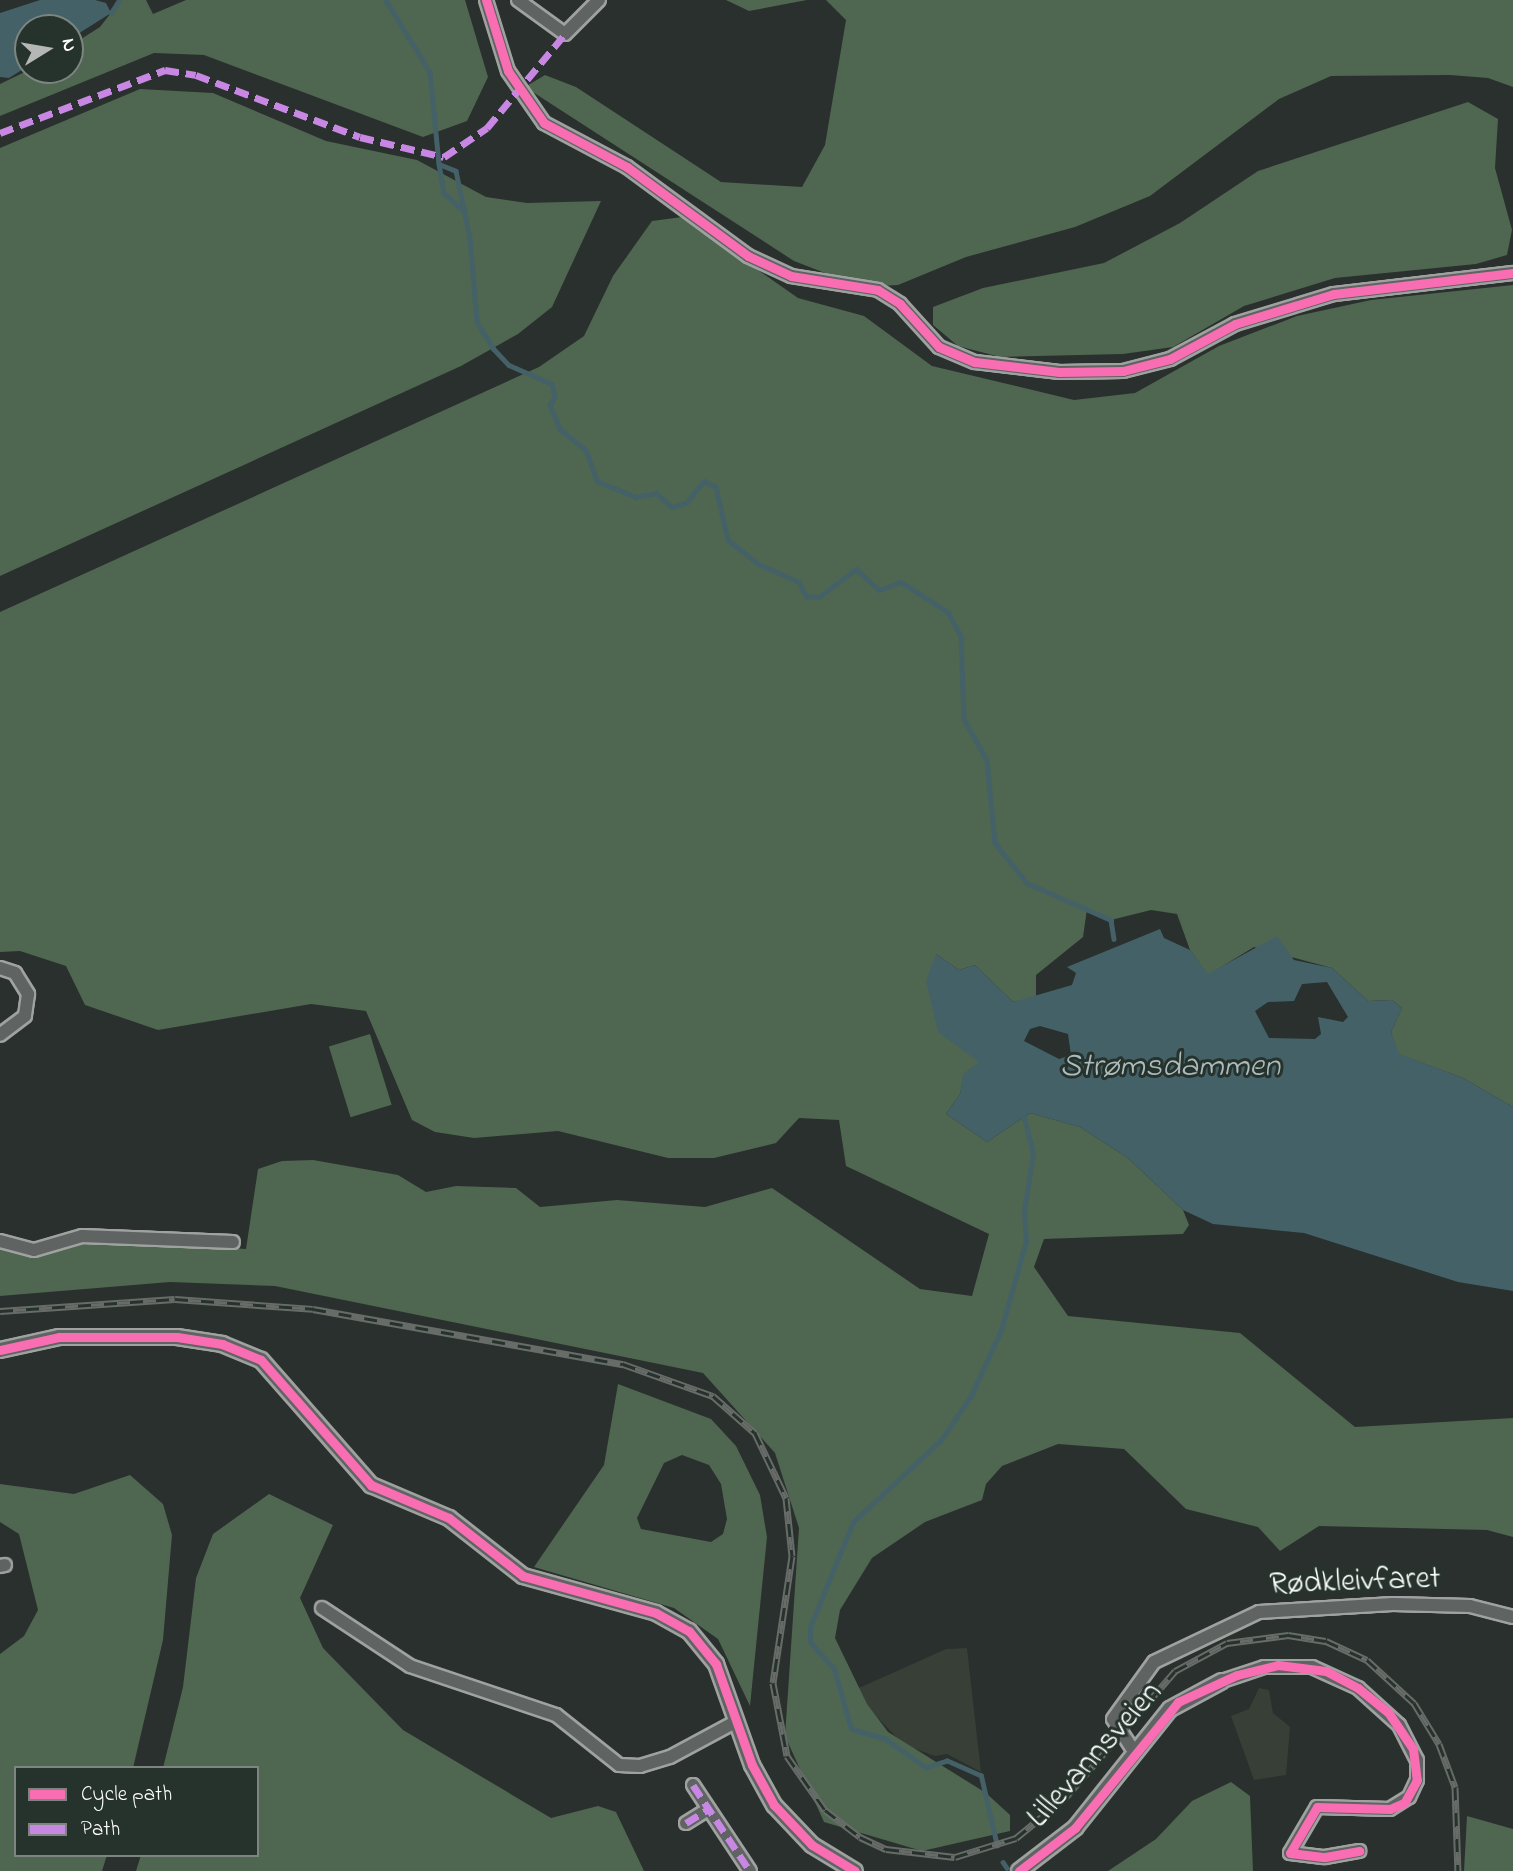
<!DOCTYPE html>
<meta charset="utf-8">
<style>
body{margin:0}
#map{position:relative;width:1513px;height:1871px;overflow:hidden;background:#29302d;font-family:"Indie Flower",sans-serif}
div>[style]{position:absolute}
.built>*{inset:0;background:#373f36}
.green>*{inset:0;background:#4f6650;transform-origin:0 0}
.water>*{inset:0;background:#456168}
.stream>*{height:4.5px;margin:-2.25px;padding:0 2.25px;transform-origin:2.25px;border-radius:2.25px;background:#456168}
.roads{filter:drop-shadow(2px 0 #9fa2a0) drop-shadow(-2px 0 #9fa2a0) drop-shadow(0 2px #9fa2a0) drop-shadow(0 -2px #9fa2a0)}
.minor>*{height:12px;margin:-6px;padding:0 6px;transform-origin:6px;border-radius:6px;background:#5f6362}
.tertiary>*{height:14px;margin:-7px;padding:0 7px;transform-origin:7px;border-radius:7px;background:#5f6362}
.rail>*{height:7px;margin-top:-3.5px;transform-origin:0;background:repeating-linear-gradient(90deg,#26332d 0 13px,#686c69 0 26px);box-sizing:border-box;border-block:2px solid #686c69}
.quiet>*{height:7px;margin-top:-3.5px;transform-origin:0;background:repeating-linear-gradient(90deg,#c787e3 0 14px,transparent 0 21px)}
.cycleway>*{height:9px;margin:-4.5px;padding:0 4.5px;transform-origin:4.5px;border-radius:4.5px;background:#f96db3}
span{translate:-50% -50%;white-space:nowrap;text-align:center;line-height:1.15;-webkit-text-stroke:6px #26332d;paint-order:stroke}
.street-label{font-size:32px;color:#fff}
.water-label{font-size:33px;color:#adbabe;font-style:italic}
.legend{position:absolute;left:14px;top:1766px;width:245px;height:91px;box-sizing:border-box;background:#26332d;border:2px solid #7d8581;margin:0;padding:9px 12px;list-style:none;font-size:21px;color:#fff}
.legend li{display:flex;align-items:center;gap:14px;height:35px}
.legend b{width:35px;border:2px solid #7d8581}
.north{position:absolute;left:14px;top:14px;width:70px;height:70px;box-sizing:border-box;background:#26332d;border:2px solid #7d8581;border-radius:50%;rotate:79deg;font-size:19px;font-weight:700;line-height:28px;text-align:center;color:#fff}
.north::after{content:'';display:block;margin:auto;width:24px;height:32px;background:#b4b7b6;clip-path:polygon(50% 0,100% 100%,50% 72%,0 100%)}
</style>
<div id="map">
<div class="built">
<div style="clip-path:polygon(967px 1648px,981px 1772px,947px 1754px,935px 1756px,904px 1745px,852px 1691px,946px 1649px)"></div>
<div style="clip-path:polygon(1259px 1688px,1269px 1690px,1273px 1713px,1290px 1727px,1286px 1775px,1254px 1780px,1231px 1716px,1249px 1709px)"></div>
</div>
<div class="green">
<div style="clip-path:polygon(121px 0,146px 0,153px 14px,186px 0,465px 0,488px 77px,467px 121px,423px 137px,204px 55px,154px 53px,0 116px,0 84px,29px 70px,70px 70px,70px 46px,100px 27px)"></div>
<div style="clip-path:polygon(726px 0,807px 0,749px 11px)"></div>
<div style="clip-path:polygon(826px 0,1513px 0,1513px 87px,1488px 78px,1450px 75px,1331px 76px,1279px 99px,1150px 196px,1075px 227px,966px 257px,898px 285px,861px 287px,794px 261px,525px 87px,545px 75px,576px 87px,721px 182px,802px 187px,825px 145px,846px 20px)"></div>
<div style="clip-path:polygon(140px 89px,213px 93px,326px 141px,417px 160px,486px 197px,527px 203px,601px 201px,552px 307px,518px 334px,461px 366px,0 576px,0 148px)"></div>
<div style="clip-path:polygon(1468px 102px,1498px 119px,1495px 168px,1512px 230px,1507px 255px,1476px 264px,1335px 278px,1244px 306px,1173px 347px,1123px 354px,1000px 357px,958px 346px,933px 325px,933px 307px,983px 288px,1104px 263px,1180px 223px,1258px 171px)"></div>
<div style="clip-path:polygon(682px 217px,798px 298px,864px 316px,932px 366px,1074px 400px,1135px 393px,1219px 346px,1297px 316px,1371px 300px,1513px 285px,1513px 1107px,1463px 1078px,1398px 1054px,1391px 1032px,1402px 1008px,1392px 1000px,1368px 1001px,1332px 968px,1254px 947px,1208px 975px,1190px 950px,1177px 914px,1151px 910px,1111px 920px,1087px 909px,1083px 937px,1036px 975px,1036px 999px,1013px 1002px,975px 965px,959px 970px,936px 954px,980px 1062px,964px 1074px,960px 1094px,946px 1114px,987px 1142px,1030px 1113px,1080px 1127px,1128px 1158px,1183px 1210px,1189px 1225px,1183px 1234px,1044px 1239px,1034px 1267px,1068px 1316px,1240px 1333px,1355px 1427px,1513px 1418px,1513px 1537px,1487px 1530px,1319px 1526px,1280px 1551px,1258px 1527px,1186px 1509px,1124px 1449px,1058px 1444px,1002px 1466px,986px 1484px,982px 1500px,925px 1522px,872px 1558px,840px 1610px,835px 1638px,867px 1704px,888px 1732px,986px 1793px,1010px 1815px,1010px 1831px,922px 1851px,824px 1822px,785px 1736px,799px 1528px,775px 1453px,703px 1373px,275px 1286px,170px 1282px,0 1296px,0 1245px,90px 1239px,246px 1249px,258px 1169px,282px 1161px,313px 1160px,398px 1175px,426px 1192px,456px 1186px,516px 1188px,540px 1207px,617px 1200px,705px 1207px,772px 1188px,920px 1289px,972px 1296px,989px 1234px,846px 1166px,839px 1120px,799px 1118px,776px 1143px,714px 1158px,668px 1158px,558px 1131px,474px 1138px,435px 1132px,412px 1120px,366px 1011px,311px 1004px,158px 1030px,85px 1005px,66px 966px,20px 951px,0 952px,0 612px,539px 367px,584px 336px,613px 276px,652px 221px)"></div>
<div style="left:370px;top:1034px;width:74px;height:43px;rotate:73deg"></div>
<div style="clip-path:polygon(evenodd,618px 1384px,711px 1419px,736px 1446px,760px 1495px,767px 1537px,750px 1706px,718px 1639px,674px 1608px,534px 1567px,604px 1465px,618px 1384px,682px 1455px,709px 1465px,721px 1484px,727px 1519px,723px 1534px,711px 1542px,641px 1529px,637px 1518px,664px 1463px,682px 1455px)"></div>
<div style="clip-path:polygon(130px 1475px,163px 1504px,172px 1535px,163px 1640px,133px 1768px,16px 1768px,16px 1855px,107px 1855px,102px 1871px,0 1871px,0 1654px,24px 1636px,38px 1610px,19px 1534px,0 1522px,0 1484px,74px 1494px)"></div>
<div style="clip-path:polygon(269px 1494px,333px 1525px,300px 1598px,323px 1648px,403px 1730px,551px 1818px,598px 1806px,616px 1812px,644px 1871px,136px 1871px,141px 1855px,257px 1855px,257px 1768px,163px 1768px,183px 1687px,196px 1578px,213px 1534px)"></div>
<div style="clip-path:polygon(1231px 1782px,1250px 1796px,1253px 1871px,1108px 1871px,1156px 1839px,1192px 1801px)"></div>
<div style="clip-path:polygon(1467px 1816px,1513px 1829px,1513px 1871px,1464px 1871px)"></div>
</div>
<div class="water">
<div style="clip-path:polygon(40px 0,95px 0,106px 3px,111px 13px,70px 39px,70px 28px,28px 28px,28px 66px,9px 78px,0 77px,0 13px)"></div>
<div style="clip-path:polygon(evenodd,1160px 929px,1164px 938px,1190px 950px,1208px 974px,1277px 936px,1294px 960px,1332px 968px,1368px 1001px,1392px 1000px,1402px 1008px,1391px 1032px,1399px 1054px,1463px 1078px,1513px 1107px,1513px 1291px,1458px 1282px,1304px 1233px,1213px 1224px,1183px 1210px,1128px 1158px,1080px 1127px,1030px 1113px,987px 1142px,946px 1114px,960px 1094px,963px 1074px,979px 1062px,938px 1032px,926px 981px,936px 954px,959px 970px,975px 965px,1013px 1002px,1072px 985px,1076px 973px,1067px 967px,1160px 929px,1327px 982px,1348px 1017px,1343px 1022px,1318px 1017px,1321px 1034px,1315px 1039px,1269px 1038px,1255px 1011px,1268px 1002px,1294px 1001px,1302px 984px,1327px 982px,1160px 929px,1040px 1026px,1068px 1034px,1071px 1055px,1059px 1059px,1024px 1041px,1030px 1029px,1040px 1026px)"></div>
</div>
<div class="stream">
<div style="left:386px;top:0;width:84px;rotate:58.6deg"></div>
<div style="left:430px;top:72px;width:92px;rotate:84.4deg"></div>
<div style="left:439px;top:164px;width:18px;rotate:22deg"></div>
<div style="left:456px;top:171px;width:68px;rotate:78.2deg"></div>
<div style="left:470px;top:238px;width:84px;rotate:85.2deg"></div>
<div style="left:477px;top:322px;width:31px;rotate:58deg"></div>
<div style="left:493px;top:348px;width:23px;rotate:47deg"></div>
<div style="left:509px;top:365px;width:47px;rotate:23.8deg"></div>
<div style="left:552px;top:384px;width:13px;rotate:77deg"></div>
<div style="left:555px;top:397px;width:9px;rotate:122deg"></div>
<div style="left:550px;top:405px;width:26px;rotate:67deg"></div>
<div style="left:560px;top:429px;width:33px;rotate:39deg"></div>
<div style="left:586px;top:450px;width:33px;rotate:70deg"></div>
<div style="left:597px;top:481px;width:42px;rotate:22.3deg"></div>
<div style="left:636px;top:497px;width:20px;rotate:-11deg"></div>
<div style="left:656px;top:493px;width:21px;rotate:41deg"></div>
<div style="left:672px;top:507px;width:15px;rotate:-16deg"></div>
<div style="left:686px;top:503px;width:28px;rotate:-51deg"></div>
<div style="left:704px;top:481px;width:13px;rotate:27deg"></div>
<div style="left:716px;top:487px;width:54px;rotate:77.2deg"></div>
<div style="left:728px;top:540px;width:39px;rotate:38deg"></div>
<div style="left:759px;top:564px;width:44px;rotate:24.2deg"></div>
<div style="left:799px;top:582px;width:16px;rotate:63deg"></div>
<div style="left:806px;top:596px;width:13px;rotate:4deg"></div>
<div style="left:819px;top:597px;width:46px;rotate:-37.1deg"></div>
<div style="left:856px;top:569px;width:31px;rotate:42deg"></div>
<div style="left:879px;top:590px;width:23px;rotate:-20deg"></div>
<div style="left:901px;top:582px;width:56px;rotate:32.6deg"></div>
<div style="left:948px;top:612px;width:27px;rotate:62deg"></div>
<div style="left:961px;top:636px;width:83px;rotate:87.9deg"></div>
<div style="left:964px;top:719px;width:47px;rotate:60.7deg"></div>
<div style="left:987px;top:760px;width:83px;rotate:84.5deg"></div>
<div style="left:995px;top:843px;width:51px;rotate:51.3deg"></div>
<div style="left:1027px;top:883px;width:92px;rotate:23.8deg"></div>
<div style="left:1111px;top:920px;width:19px;rotate:81deg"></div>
<div style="left:111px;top:13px;width:15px;rotate:-58deg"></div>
<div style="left:439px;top:164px;width:29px;rotate:80deg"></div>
<div style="left:444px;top:193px;width:27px;rotate:42deg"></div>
<div style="left:997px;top:1846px;width:72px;rotate:-102.9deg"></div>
<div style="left:981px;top:1776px;width:37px;rotate:-156deg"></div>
<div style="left:947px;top:1761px;width:22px;rotate:162deg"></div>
<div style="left:926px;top:1768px;width:50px;rotate:-144.7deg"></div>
<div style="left:885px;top:1739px;width:35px;rotate:-164deg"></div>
<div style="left:851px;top:1729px;width:62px;rotate:-105.8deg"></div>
<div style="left:834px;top:1669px;width:36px;rotate:-132deg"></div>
<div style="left:810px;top:1642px;width:15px;rotate:-90deg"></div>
<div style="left:810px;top:1627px;width:113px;rotate:-67.7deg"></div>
<div style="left:853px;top:1522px;width:120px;rotate:-43deg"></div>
<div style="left:941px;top:1440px;width:53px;rotate:-55.7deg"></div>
<div style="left:971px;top:1396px;width:72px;rotate:-65.6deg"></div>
<div style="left:1001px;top:1330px;width:92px;rotate:-74.3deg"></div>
<div style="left:1026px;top:1241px;width:30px;rotate:-94deg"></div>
<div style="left:1024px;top:1211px;width:58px;rotate:-81deg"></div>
<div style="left:1033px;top:1154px;width:38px;rotate:-104deg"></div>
<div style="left:1003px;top:1862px;width:7px;rotate:56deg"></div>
</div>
<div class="roads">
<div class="minor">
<div style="left:486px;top:0;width:74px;rotate:72.8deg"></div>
<div style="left:508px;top:71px;width:63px;rotate:55.3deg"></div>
<div style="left:544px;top:123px;width:94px;rotate:27.9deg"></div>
<div style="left:627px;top:167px;width:150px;rotate:36.3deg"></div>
<div style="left:748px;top:256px;width:47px;rotate:24.9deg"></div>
<div style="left:791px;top:276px;width:88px;rotate:9.1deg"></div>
<div style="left:878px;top:290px;width:26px;rotate:32deg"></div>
<div style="left:900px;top:304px;width:58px;rotate:47.8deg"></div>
<div style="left:939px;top:347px;width:39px;rotate:23deg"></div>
<div style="left:975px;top:362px;width:85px;rotate:6.8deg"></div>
<div style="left:1059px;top:372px;width:64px;rotate:-0.9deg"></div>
<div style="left:1123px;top:371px;width:49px;rotate:-14.3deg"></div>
<div style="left:1170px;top:359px;width:74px;rotate:-28.3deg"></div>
<div style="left:1235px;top:324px;width:103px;rotate:-16.9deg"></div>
<div style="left:1334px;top:294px;width:180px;rotate:-6.7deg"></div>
<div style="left:518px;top:0;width:58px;rotate:35.9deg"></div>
<div style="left:565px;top:34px;width:48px;rotate:-45deg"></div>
<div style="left:0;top:968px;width:16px;rotate:18deg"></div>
<div style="left:15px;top:973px;width:25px;rotate:58deg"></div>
<div style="left:28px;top:994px;width:22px;rotate:98deg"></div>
<div style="left:25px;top:1016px;width:31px;rotate:143deg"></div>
<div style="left:0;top:1241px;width:35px;rotate:15deg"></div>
<div style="left:34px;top:1250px;width:50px;rotate:-16.3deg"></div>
<div style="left:82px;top:1236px;width:151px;rotate:2.3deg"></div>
<div style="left:0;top:1566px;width:5px;rotate:-11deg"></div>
<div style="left:322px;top:1608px;width:105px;rotate:33.4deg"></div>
<div style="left:410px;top:1666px;width:154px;rotate:18.6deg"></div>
<div style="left:556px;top:1715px;width:80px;rotate:38.4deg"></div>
<div style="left:619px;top:1765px;width:21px;rotate:3deg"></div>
<div style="left:640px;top:1766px;width:31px;rotate:-17deg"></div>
<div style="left:670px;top:1757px;width:76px;rotate:-28.2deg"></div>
<div style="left:1222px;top:1681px;width:44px;rotate:-18.4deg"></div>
<div style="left:1264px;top:1667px;width:48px"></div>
<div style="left:1312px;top:1667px;width:51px;rotate:24.5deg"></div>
<div style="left:1358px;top:1688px;width:55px;rotate:42.1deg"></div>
<div style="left:1399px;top:1725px;width:39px;rotate:63deg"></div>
<div style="left:1417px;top:1760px;width:20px;rotate:90deg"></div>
<div style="left:1417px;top:1780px;width:19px;rotate:115deg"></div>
<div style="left:1409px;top:1797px;width:22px;rotate:148deg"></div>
<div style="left:1390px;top:1809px;width:73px;rotate:-178.4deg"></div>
<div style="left:1317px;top:1807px;width:53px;rotate:120.4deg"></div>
<div style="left:1290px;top:1853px;width:35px;rotate:7deg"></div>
<div style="left:1325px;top:1857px;width:35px;rotate:-10deg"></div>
<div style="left:1135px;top:1753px;width:40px;rotate:-122.9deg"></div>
<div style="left:1113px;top:1719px;width:70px;rotate:-54.3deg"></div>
<div style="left:1154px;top:1662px;width:116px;rotate:-25.5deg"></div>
<div style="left:1259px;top:1612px;width:134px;rotate:-3.4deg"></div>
<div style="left:1393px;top:1604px;width:77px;rotate:1.5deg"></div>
<div style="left:1470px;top:1606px;width:44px;rotate:14.3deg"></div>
<div style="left:693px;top:1785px;width:103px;rotate:56.5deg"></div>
<div style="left:686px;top:1823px;width:26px;rotate:-32deg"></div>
</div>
<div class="tertiary">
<div style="left:0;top:1350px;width:60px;rotate:-12.4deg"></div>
<div style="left:59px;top:1337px;width:118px"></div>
<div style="left:177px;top:1337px;width:46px;rotate:8.8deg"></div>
<div style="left:222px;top:1344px;width:42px;rotate:22.3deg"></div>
<div style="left:261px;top:1360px;width:167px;rotate:48.7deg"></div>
<div style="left:371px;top:1485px;width:85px;rotate:22.9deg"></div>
<div style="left:449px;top:1518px;width:94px;rotate:38.1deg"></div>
<div style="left:523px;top:1576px;width:138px;rotate:15.5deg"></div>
<div style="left:656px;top:1613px;width:38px;rotate:29deg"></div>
<div style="left:689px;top:1631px;width:43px;rotate:50.7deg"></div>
<div style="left:716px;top:1664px;width:107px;rotate:70.4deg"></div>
<div style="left:752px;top:1765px;width:46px;rotate:61.2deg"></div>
<div style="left:774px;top:1805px;width:55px;rotate:46.5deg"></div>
<div style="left:812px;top:1845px;width:50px;rotate:31.2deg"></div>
<div style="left:1019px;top:1871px;width:71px;rotate:-37.5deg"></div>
<div style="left:1075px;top:1828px;width:152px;rotate:-51.4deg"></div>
<div style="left:1170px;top:1709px;width:59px;rotate:-28.3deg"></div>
</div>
</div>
<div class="rail">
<div style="left:0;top:1311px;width:175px;rotate:-3.9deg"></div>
<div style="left:175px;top:1299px;width:138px;rotate:4.1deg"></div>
<div style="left:313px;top:1309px;width:315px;rotate:10.1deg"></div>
<div style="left:623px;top:1364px;width:96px;rotate:19.6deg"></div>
<div style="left:713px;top:1396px;width:56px;rotate:41.4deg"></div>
<div style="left:755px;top:1433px;width:72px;rotate:64.5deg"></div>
<div style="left:786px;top:1498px;width:58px;rotate:84.1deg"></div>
<div style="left:792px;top:1556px;width:128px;rotate:98.5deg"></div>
<div style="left:773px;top:1683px;width:74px;rotate:79.1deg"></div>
<div style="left:787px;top:1756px;width:66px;rotate:54.9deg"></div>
<div style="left:825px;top:1810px;width:44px;rotate:37.6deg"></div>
<div style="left:860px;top:1837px;width:29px;rotate:25deg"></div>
<div style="left:886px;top:1849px;width:69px;rotate:6.6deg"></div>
<div style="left:955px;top:1857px;width:64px;rotate:-17.3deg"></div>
<div style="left:1016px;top:1838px;width:65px;rotate:-39.4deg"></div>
<div style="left:1066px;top:1797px;width:167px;rotate:-49.1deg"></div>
<div style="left:1175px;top:1671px;width:59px;rotate:-28.3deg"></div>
<div style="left:1227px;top:1643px;width:62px;rotate:-7.5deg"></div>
<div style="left:1288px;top:1635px;width:38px;rotate:9deg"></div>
<div style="left:1326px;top:1641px;width:45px;rotate:24.9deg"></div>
<div style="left:1367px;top:1660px;width:64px;rotate:42.5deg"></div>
<div style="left:1414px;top:1703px;width:48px;rotate:58.6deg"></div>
<div style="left:1439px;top:1744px;width:46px;rotate:69.6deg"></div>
<div style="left:1455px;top:1787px;width:84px;rotate:88deg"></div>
</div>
<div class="quiet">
<div style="left:0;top:133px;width:177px;rotate:-20.9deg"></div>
<div style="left:165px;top:70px;width:31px;rotate:9deg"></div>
<div style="left:196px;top:75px;width:175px;rotate:20.7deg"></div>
<div style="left:360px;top:137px;width:86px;rotate:13.4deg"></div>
<div style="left:444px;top:157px;width:52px;rotate:-34deg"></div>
<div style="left:487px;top:128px;width:122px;rotate:-50.3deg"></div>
<div style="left:693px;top:1785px;width:103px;rotate:56.5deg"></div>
<div style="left:686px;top:1823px;width:26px;rotate:-32deg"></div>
</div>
<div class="cycleway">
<div style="left:486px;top:0;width:74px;rotate:72.8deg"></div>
<div style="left:508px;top:71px;width:63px;rotate:55.3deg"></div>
<div style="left:544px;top:123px;width:94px;rotate:27.9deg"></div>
<div style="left:627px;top:167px;width:150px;rotate:36.3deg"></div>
<div style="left:748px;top:256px;width:47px;rotate:24.9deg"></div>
<div style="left:791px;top:276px;width:88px;rotate:9.1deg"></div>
<div style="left:878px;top:290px;width:26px;rotate:32deg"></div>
<div style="left:900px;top:304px;width:58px;rotate:47.8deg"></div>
<div style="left:939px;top:347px;width:39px;rotate:23deg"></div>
<div style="left:975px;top:362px;width:85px;rotate:6.8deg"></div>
<div style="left:1059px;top:372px;width:64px;rotate:-0.9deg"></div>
<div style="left:1123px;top:371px;width:49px;rotate:-14.3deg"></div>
<div style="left:1170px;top:359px;width:74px;rotate:-28.3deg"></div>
<div style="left:1235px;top:324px;width:103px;rotate:-16.9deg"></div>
<div style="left:1334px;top:294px;width:180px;rotate:-6.7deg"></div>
<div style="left:0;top:1350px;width:60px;rotate:-12.4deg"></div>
<div style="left:59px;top:1337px;width:118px"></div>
<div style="left:177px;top:1337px;width:46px;rotate:8.8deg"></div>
<div style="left:222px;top:1344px;width:42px;rotate:22.3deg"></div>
<div style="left:261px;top:1360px;width:167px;rotate:48.7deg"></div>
<div style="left:371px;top:1485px;width:85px;rotate:22.9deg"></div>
<div style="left:449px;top:1518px;width:94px;rotate:38.1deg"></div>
<div style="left:523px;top:1576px;width:138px;rotate:15.5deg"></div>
<div style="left:656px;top:1613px;width:38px;rotate:29deg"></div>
<div style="left:689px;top:1631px;width:43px;rotate:50.7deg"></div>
<div style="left:716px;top:1664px;width:107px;rotate:70.4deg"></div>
<div style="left:752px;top:1765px;width:46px;rotate:61.2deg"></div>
<div style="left:774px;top:1805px;width:55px;rotate:46.5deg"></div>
<div style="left:812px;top:1845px;width:50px;rotate:31.2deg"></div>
<div style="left:1019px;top:1871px;width:71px;rotate:-37.5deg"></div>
<div style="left:1075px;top:1828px;width:163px;rotate:-50.7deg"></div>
<div style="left:1178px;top:1702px;width:65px;rotate:-24.6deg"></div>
<div style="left:1237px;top:1675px;width:42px;rotate:-13.7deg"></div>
<div style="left:1278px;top:1665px;width:48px;rotate:7.1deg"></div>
<div style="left:1326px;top:1671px;width:36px;rotate:28deg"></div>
<div style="left:1358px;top:1688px;width:38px;rotate:39deg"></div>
<div style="left:1388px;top:1712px;width:45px;rotate:56deg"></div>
<div style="left:1413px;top:1749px;width:31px;rotate:83deg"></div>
<div style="left:1417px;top:1780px;width:26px;rotate:119deg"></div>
<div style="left:1404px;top:1803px;width:15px;rotate:157deg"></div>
<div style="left:1390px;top:1809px;width:73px;rotate:-178.4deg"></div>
<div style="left:1317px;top:1807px;width:53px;rotate:120.4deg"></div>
<div style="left:1290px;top:1853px;width:35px;rotate:7deg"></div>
<div style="left:1325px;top:1857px;width:35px;rotate:-10deg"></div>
</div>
<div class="street-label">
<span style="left:1355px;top:1583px;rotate:-2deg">Rødkleivfaret</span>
<span style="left:1096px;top:1756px;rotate:-48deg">Lillevannsveien</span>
</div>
<div class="water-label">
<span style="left:1170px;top:1068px">Strømsdammen</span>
</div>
<ul class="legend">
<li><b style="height:9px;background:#f96db3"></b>Cycle path</li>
<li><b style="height:9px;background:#c787e3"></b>Path</li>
</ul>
<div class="north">N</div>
</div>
